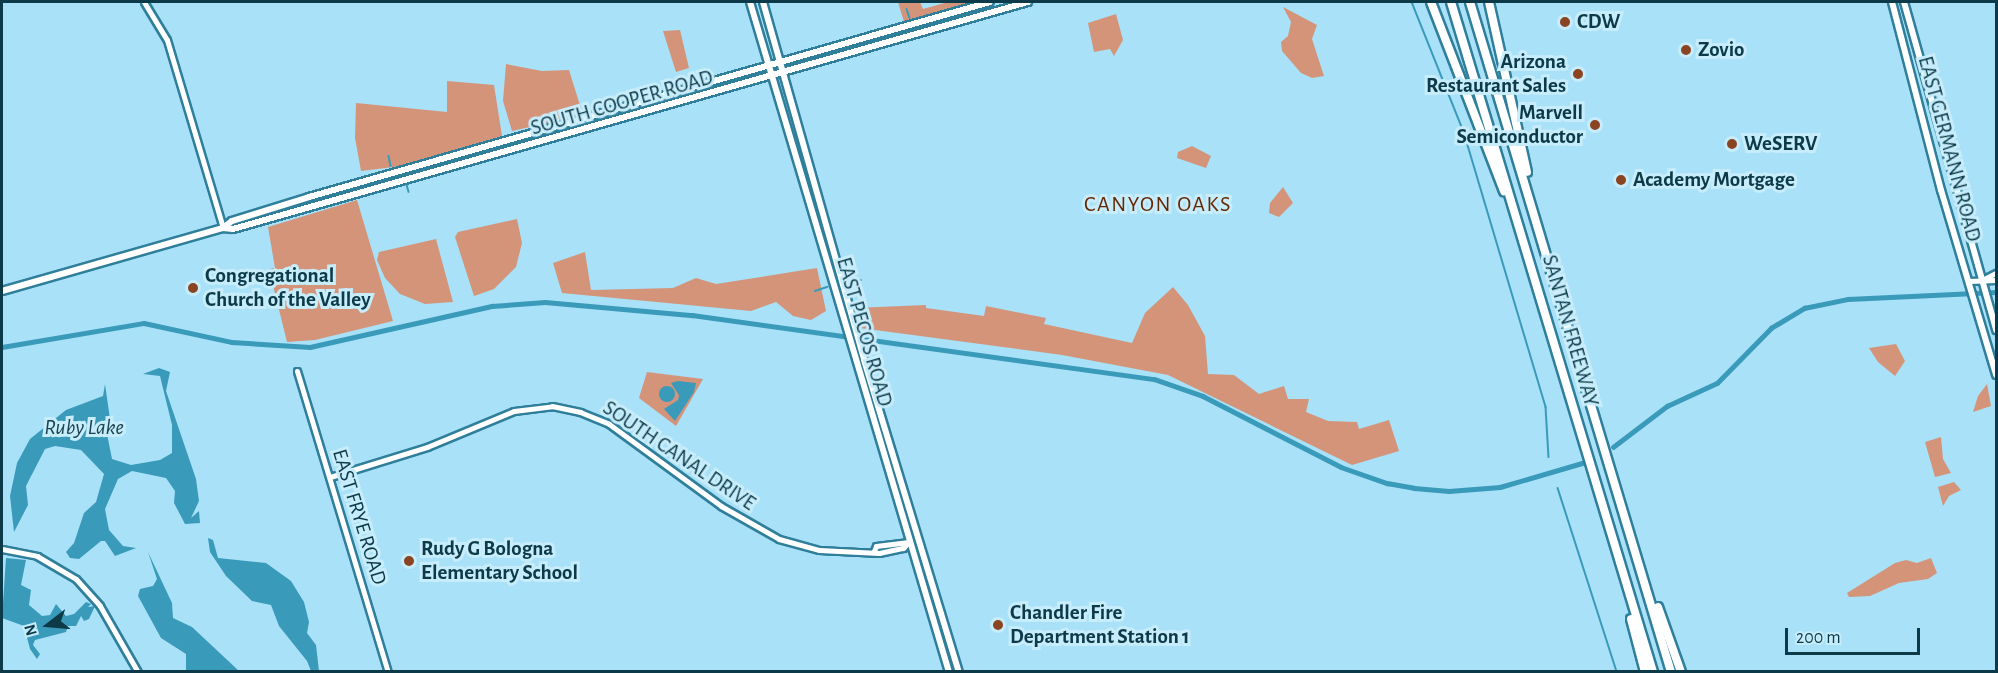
<!DOCTYPE html>
<style>
body{margin:0}
#map{position:relative;width:1998px;height:673px;overflow:hidden;background:#a9e1f8;font-family:"Alegreya Sans",sans-serif}
div>[style]{position:absolute}
.green>*{inset:0;background:#d49479}
.water>*{inset:0;background:#3a9aba}
.round{border-radius:50%}
.stream>*{height:1.5px;margin:-0.75px;padding:0 0.75px;transform-origin:0.75px;border-radius:0.75px;background:#3a9aba}
.canal>*{height:4.5px;margin:-2.25px;padding:0 2.25px;transform-origin:2.25px;border-radius:2.25px;background:#3a9aba}
.roads{filter:drop-shadow(2px 0 #2f7f9b) drop-shadow(-2px 0 #2f7f9b) drop-shadow(0 2px #2f7f9b) drop-shadow(0 -2px #2f7f9b)}
.tertiary>*{height:5px;margin:-2.5px;padding:0 2.5px;transform-origin:2.5px;border-radius:2.5px;background:#fff}
.secondary>*{height:6px;margin:-3px;padding:0 3px;transform-origin:3px;border-radius:3px;background:#fff}
.motorway>*{height:8px;margin:-4px;padding:0 4px;transform-origin:4px;border-radius:4px;background:#fff}
.dots>*{width:16px;height:16px;translate:-50% -50%;box-sizing:border-box;border:3px solid #c7ecfa;border-radius:50%}
span{translate:-50% -50%;white-space:nowrap;text-align:center;line-height:1.15;-webkit-text-stroke:6px #c7ecfa;paint-order:stroke}
.poi-label{font-size:21px;color:#0c3a49;font-weight:700}
.left{translate:0 -50%;text-align:left}
.right{translate:-100% -50%;text-align:right}
.street-label{font-size:21px;color:#0c3a49}
.neighbourhood-label{font-size:22px;color:#652704;letter-spacing:1.5px}
.water-label{font-size:22px;color:#1a4351;font-style:italic}
.frame{position:absolute;inset:0;border:3px solid #0c3a49;pointer-events:none}
.north{position:absolute;left:18px;top:595px;width:60px;height:60px;-webkit-text-stroke:4px #c7ecfa;paint-order:stroke;rotate:254deg;font-size:16px;font-weight:700;line-height:24px;text-align:center;color:#0c3a49}
.north::after{content:'';display:block;margin:auto;width:21px;height:27px;background:#0c3a49;clip-path:polygon(50% 0,100% 100%,50% 72%,0 100%)}
.scale{position:absolute;left:1785px;top:628px;width:135px;height:27px;box-sizing:border-box;border:3px solid #0c3a49;border-top:0;padding-left:8px;font-size:18px;line-height:21px;white-space:nowrap;color:#0c3a49;-webkit-text-stroke:4px #c7ecfa;paint-order:stroke}
</style>
<div id="map">
<div class="green">
<div style="clip-path:polygon(898px 2px,920px 2px,923px 9px,948px 2px,974px 2px,904px 22px)"></div>
<div style="clip-path:polygon(1283px 7px,1317px 25px,1312px 39px,1324px 76px,1312px 78px,1301px 73px,1282px 51px,1281px 42px,1288px 36px,1291px 22px)"></div>
<div style="clip-path:polygon(1116px 14px,1123px 40px,1114px 56px,1110px 49px,1094px 52px,1088px 23px)"></div>
<div style="clip-path:polygon(680px 30px,689px 68px,676px 72px,663px 31px)"></div>
<div style="clip-path:polygon(506px 64px,542px 71px,569px 70px,583px 115px,512px 131px,503px 101px)"></div>
<div style="clip-path:polygon(447px 81px,494px 85px,502px 136px,402px 166px,361px 171px,355px 138px,356px 103px,447px 112px)"></div>
<div style="clip-path:polygon(1192px 146px,1211px 156px,1206px 168px,1177px 158px,1178px 152px)"></div>
<div style="clip-path:polygon(1283px 187px,1293px 203px,1279px 217px,1269px 213px,1270px 203px)"></div>
<div style="clip-path:polygon(357px 200px,393px 321px,315px 340px,287px 342px,269px 269px,275px 268px,268px 227px)"></div>
<div style="clip-path:polygon(517px 219px,522px 243px,516px 267px,494px 289px,474px 296px,455px 237px,458px 232px)"></div>
<div style="clip-path:polygon(436px 239px,453px 302px,425px 304px,400px 294px,385px 278px,377px 260px,379px 252px)"></div>
<div style="clip-path:polygon(585px 252px,591px 290px,673px 288px,696px 278px,716px 284px,817px 268px,826px 311px,811px 320px,793px 316px,776px 302px,751px 311px,562px 293px,553px 263px)"></div>
<div style="clip-path:polygon(1173px 287px,1188px 305px,1205px 336px,1208px 374px,1234px 375px,1259px 394px,1284px 386px,1288px 399px,1309px 399px,1306px 412px,1328px 421px,1357px 422px,1359px 429px,1389px 420px,1399px 451px,1352px 465px,1168px 375px,1062px 355px,860px 328px,854px 308px,926px 305px,926px 308px,984px 316px,986px 306px,1046px 318px,1044px 324px,1132px 343px,1145px 313px)"></div>
<div style="clip-path:polygon(1896px 344px,1905px 361px,1895px 376px,1878px 362px,1869px 348px)"></div>
<div style="clip-path:polygon(647px 372px,703px 379px,676px 426px,639px 398px)"></div>
<div style="clip-path:polygon(1987px 384px,1991px 406px,1973px 412px,1978px 396px)"></div>
<div style="clip-path:polygon(1941px 437px,1943px 459px,1951px 473px,1935px 477px,1925px 442px)"></div>
<div style="clip-path:polygon(1954px 482px,1961px 490px,1949px 496px,1943px 506px,1938px 487px)"></div>
<div style="clip-path:polygon(1931px 558px,1937px 573px,1928px 579px,1899px 583px,1870px 596px,1849px 597px,1847px 593px,1895px 563px,1906px 560px,1917px 563px)"></div>
</div>
<div class="water">
<div style="clip-path:polygon(159px 368px,170px 372px,166px 391px,196px 479px,199px 501px,191px 518px,199px 511px,200px 523px,185px 524px,174px 503px,175px 491px,166px 478px,132px 471px,118px 479px,105px 509px,109px 530px,123px 546px,136px 548px,115px 556px,105px 541px,101px 541px,79px 559px,70px 558px,66px 552px,74px 543px,84px 513px,96px 502px,104px 474px,81px 450px,55px 446px,45px 449px,26px 486px,28px 505px,14px 532px,10px 496px,17px 463px,30px 439px,66px 410px,103px 396px,105px 384px,110px 419px,107px 434px,112px 459px,131px 465px,160px 460px,172px 453px,172px 425px,160px 376px,143px 374px)"></div>
<div style="clip-path:polygon(678px 381px,696px 383px,694px 392px,675px 421px,664px 409px,678px 400px,679px 395px,671px 383px)"></div>
<div class="round" style="left:659px;top:386px;width:16px;height:16px"></div>
<div style="clip-path:polygon(208px 538px,213px 540px,218px 558px,266px 563px,291px 581px,304px 602px,309px 622px,307px 633px,316px 645px,319px 671px,311px 671px,307px 661px,279px 626px,271px 605px,252px 601px,226px 576px,210px 552px)"></div>
<div style="clip-path:polygon(148px 552px,172px 603px,173px 618px,192px 627px,239px 671px,186px 671px,186px 654px,161px 638px,138px 596px,140px 589px,153px 586px,157px 579px)"></div>
<div style="clip-path:polygon(6px 558px,26px 560px,21px 585px,31px 590px,29px 605px,42px 616px,50px 615px,56px 604px,66px 616px,74px 614px,86px 602px,91px 604px,88px 607px,95px 606px,89px 619px,84px 621px,81px 616px,76px 626px,68px 626px,66px 632px,35px 640px,33px 645px,40px 654px,37px 659px,30px 649px,24px 626px,2px 618px)"></div>
</div>
<div class="stream">
<div style="left:1412px;top:2px;width:140px;rotate:68.2deg"></div>
<div style="left:1464px;top:132px;width:287px;rotate:73.4deg"></div>
<div style="left:1546px;top:407px;width:50px;rotate:86.6deg"></div>
<div style="left:907px;top:9px;width:9px;rotate:72deg"></div>
<div style="left:389px;top:156px;width:10px;rotate:79deg"></div>
<div style="left:407px;top:185px;width:7px;rotate:74deg"></div>
<div style="left:849px;top:283px;width:12px;rotate:-14deg"></div>
<div style="left:815px;top:291px;width:13px;rotate:-18deg"></div>
<div style="left:1558px;top:488px;width:193px;rotate:72.2deg"></div>
</div>
<div class="canal">
<div style="left:2px;top:347px;width:144px;rotate:-9.6deg"></div>
<div style="left:144px;top:323px;width:90px;rotate:12.2deg"></div>
<div style="left:232px;top:342px;width:78px;rotate:3.7deg"></div>
<div style="left:310px;top:347px;width:187px;rotate:-12.7deg"></div>
<div style="left:492px;top:306px;width:53px;rotate:-4.3deg"></div>
<div style="left:545px;top:302px;width:148px;rotate:5.1deg"></div>
<div style="left:692px;top:315px;width:466px;rotate:7.9deg"></div>
<div style="left:1154px;top:379px;width:52px;rotate:19.1deg"></div>
<div style="left:1203px;top:396px;width:155px;rotate:27.2deg"></div>
<div style="left:1341px;top:467px;width:49px;rotate:19.2deg"></div>
<div style="left:1387px;top:483px;width:27px;rotate:10deg"></div>
<div style="left:1414px;top:488px;width:35px;rotate:5deg"></div>
<div style="left:1449px;top:491px;width:51px;rotate:-4.5deg"></div>
<div style="left:1500px;top:487px;width:85px;rotate:-16.3deg"></div>
<div style="left:1613px;top:447px;width:68px;rotate:-37.2deg"></div>
<div style="left:1667px;top:406px;width:55px;rotate:-24.7deg"></div>
<div style="left:1717px;top:383px;width:77px;rotate:-45.5deg"></div>
<div style="left:1771px;top:328px;width:39px;rotate:-31deg"></div>
<div style="left:1804px;top:308px;width:45px;rotate:-11.6deg"></div>
<div style="left:1848px;top:299px;width:148px;rotate:-2.7deg"></div>
</div>
<div class="roads">
<div class="tertiary">
<div style="left:144px;top:2px;width:44px;rotate:58.8deg"></div>
<div style="left:167px;top:40px;width:196px;rotate:73.4deg"></div>
<div style="left:1982px;top:280px;width:16px;rotate:-27deg"></div>
<div style="left:1969px;top:281px;width:27px;rotate:-2deg"></div>
<div style="left:297px;top:371px;width:314px;rotate:73.2deg"></div>
<div style="left:330px;top:477px;width:102px;rotate:-17.2deg"></div>
<div style="left:427px;top:447px;width:94px;rotate:-22.5deg"></div>
<div style="left:514px;top:411px;width:38px;rotate:-7deg"></div>
<div style="left:552px;top:406px;width:29px;rotate:12deg"></div>
<div style="left:580px;top:412px;width:31px;rotate:22deg"></div>
<div style="left:609px;top:424px;width:139px;rotate:36.2deg"></div>
<div style="left:721px;top:506px;width:67px;rotate:29.6deg"></div>
<div style="left:779px;top:539px;width:41px;rotate:15.4deg"></div>
<div style="left:819px;top:550px;width:60px;rotate:2.9deg"></div>
<div style="left:879px;top:553px;width:25px;rotate:-12deg"></div>
<div style="left:903px;top:548px;width:8px;rotate:-45deg"></div>
<div style="left:2px;top:549px;width:36px;rotate:11deg"></div>
<div style="left:37px;top:556px;width:45px;rotate:30.5deg"></div>
<div style="left:76px;top:579px;width:36px;rotate:48deg"></div>
<div style="left:100px;top:606px;width:76px;rotate:60.1deg"></div>
<div style="left:874px;top:551px;width:5px;rotate:-68deg"></div>
<div style="left:876px;top:546px;width:33px;rotate:-7deg"></div>
</div>
<div class="secondary">
<div style="left:750px;top:2px;width:699px;rotate:73.46deg"></div>
<div style="left:763px;top:2px;width:372px;rotate:74.2deg"></div>
<div style="left:864px;top:360px;width:326px;rotate:73.1deg"></div>
<div style="left:1892px;top:2px;width:194px;rotate:75.4deg"></div>
<div style="left:1941px;top:190px;width:193px;rotate:73.4deg"></div>
<div style="left:1904px;top:2px;width:341px;rotate:74.3deg"></div>
<div style="left:223px;top:228px;width:10px;rotate:6deg"></div>
<div style="left:233px;top:229px;width:827px;rotate:-15.94deg"></div>
<div style="left:2px;top:291px;width:230px;rotate:-15.9deg"></div>
<div style="left:223px;top:228px;width:11px;rotate:-38deg"></div>
<div style="left:232px;top:221px;width:81px;rotate:-17.3deg"></div>
<div style="left:309px;top:197px;width:708px;rotate:-15.98deg"></div>
</div>
<div class="motorway">
<div style="left:1431px;top:2px;width:203px;rotate:68.9deg"></div>
<div style="left:1451px;top:2px;width:700px;rotate:73.22deg"></div>
<div style="left:1470px;top:2px;width:700px;rotate:73.3deg"></div>
<div style="left:1489px;top:2px;width:174px;rotate:77.4deg"></div>
<div style="left:1658px;top:607px;width:69px;rotate:70.5deg"></div>
<div style="left:1631px;top:619px;width:55px;rotate:75.2deg"></div>
</div>
</div>
<div class="dots">
<div style="left:1565px;top:22px;background:#8b4422"></div>
<div style="left:1686px;top:50px;background:#8b4422"></div>
<div style="left:1578px;top:74px;background:#8b4422"></div>
<div style="left:1595px;top:125px;background:#8b4422"></div>
<div style="left:1732px;top:144px;background:#8b4422"></div>
<div style="left:1621px;top:180px;background:#8b4422"></div>
<div style="left:193px;top:288px;background:#8b4422"></div>
<div style="left:409px;top:561px;background:#8b4422"></div>
<div style="left:998px;top:625px;background:#8b4422"></div>
</div>
<div class="poi-label">
<span class="left" style="left:1577px;top:22px">CDW</span>
<span class="left" style="left:1698px;top:50px">Zovio</span>
<span class="right" style="left:1566px;top:74px">Arizona<br>Restaurant Sales</span>
<span class="right" style="left:1583px;top:125px">Marvell<br>Semiconductor</span>
<span class="left" style="left:1744px;top:144px">WeSERV</span>
<span class="left" style="left:1633px;top:180px">Academy Mortgage</span>
<span class="left" style="left:205px;top:288px">Congregational<br>Church of the Valley</span>
<span class="left" style="left:421px;top:561px">Rudy G Bologna<br>Elementary School</span>
<span class="left" style="left:1010px;top:625px">Chandler Fire<br>Department Station 1</span>
</div>
<div class="street-label">
<span style="left:622px;top:103px;rotate:-16deg">SOUTH COOPER ROAD</span>
<span style="left:1949px;top:149px;rotate:75deg">EAST GERMANN ROAD</span>
<span style="left:1570px;top:331px;rotate:74deg">SANTAN FREEWAY</span>
<span style="left:864px;top:332px;rotate:74deg">EAST PECOS ROAD</span>
<span style="left:679px;top:456px;rotate:34deg">SOUTH CANAL DRIVE</span>
<span style="left:359px;top:517px;rotate:73deg">EAST FRYE ROAD</span>
</div>
<div class="neighbourhood-label">
<span style="left:1158px;top:205px">CANYON OAKS</span>
</div>
<div class="water-label">
<span style="left:84px;top:428px">Ruby Lake</span>
</div>
<div class="frame"></div>
<div class="north">N</div>
<div class="scale">200 m</div>
</div>
